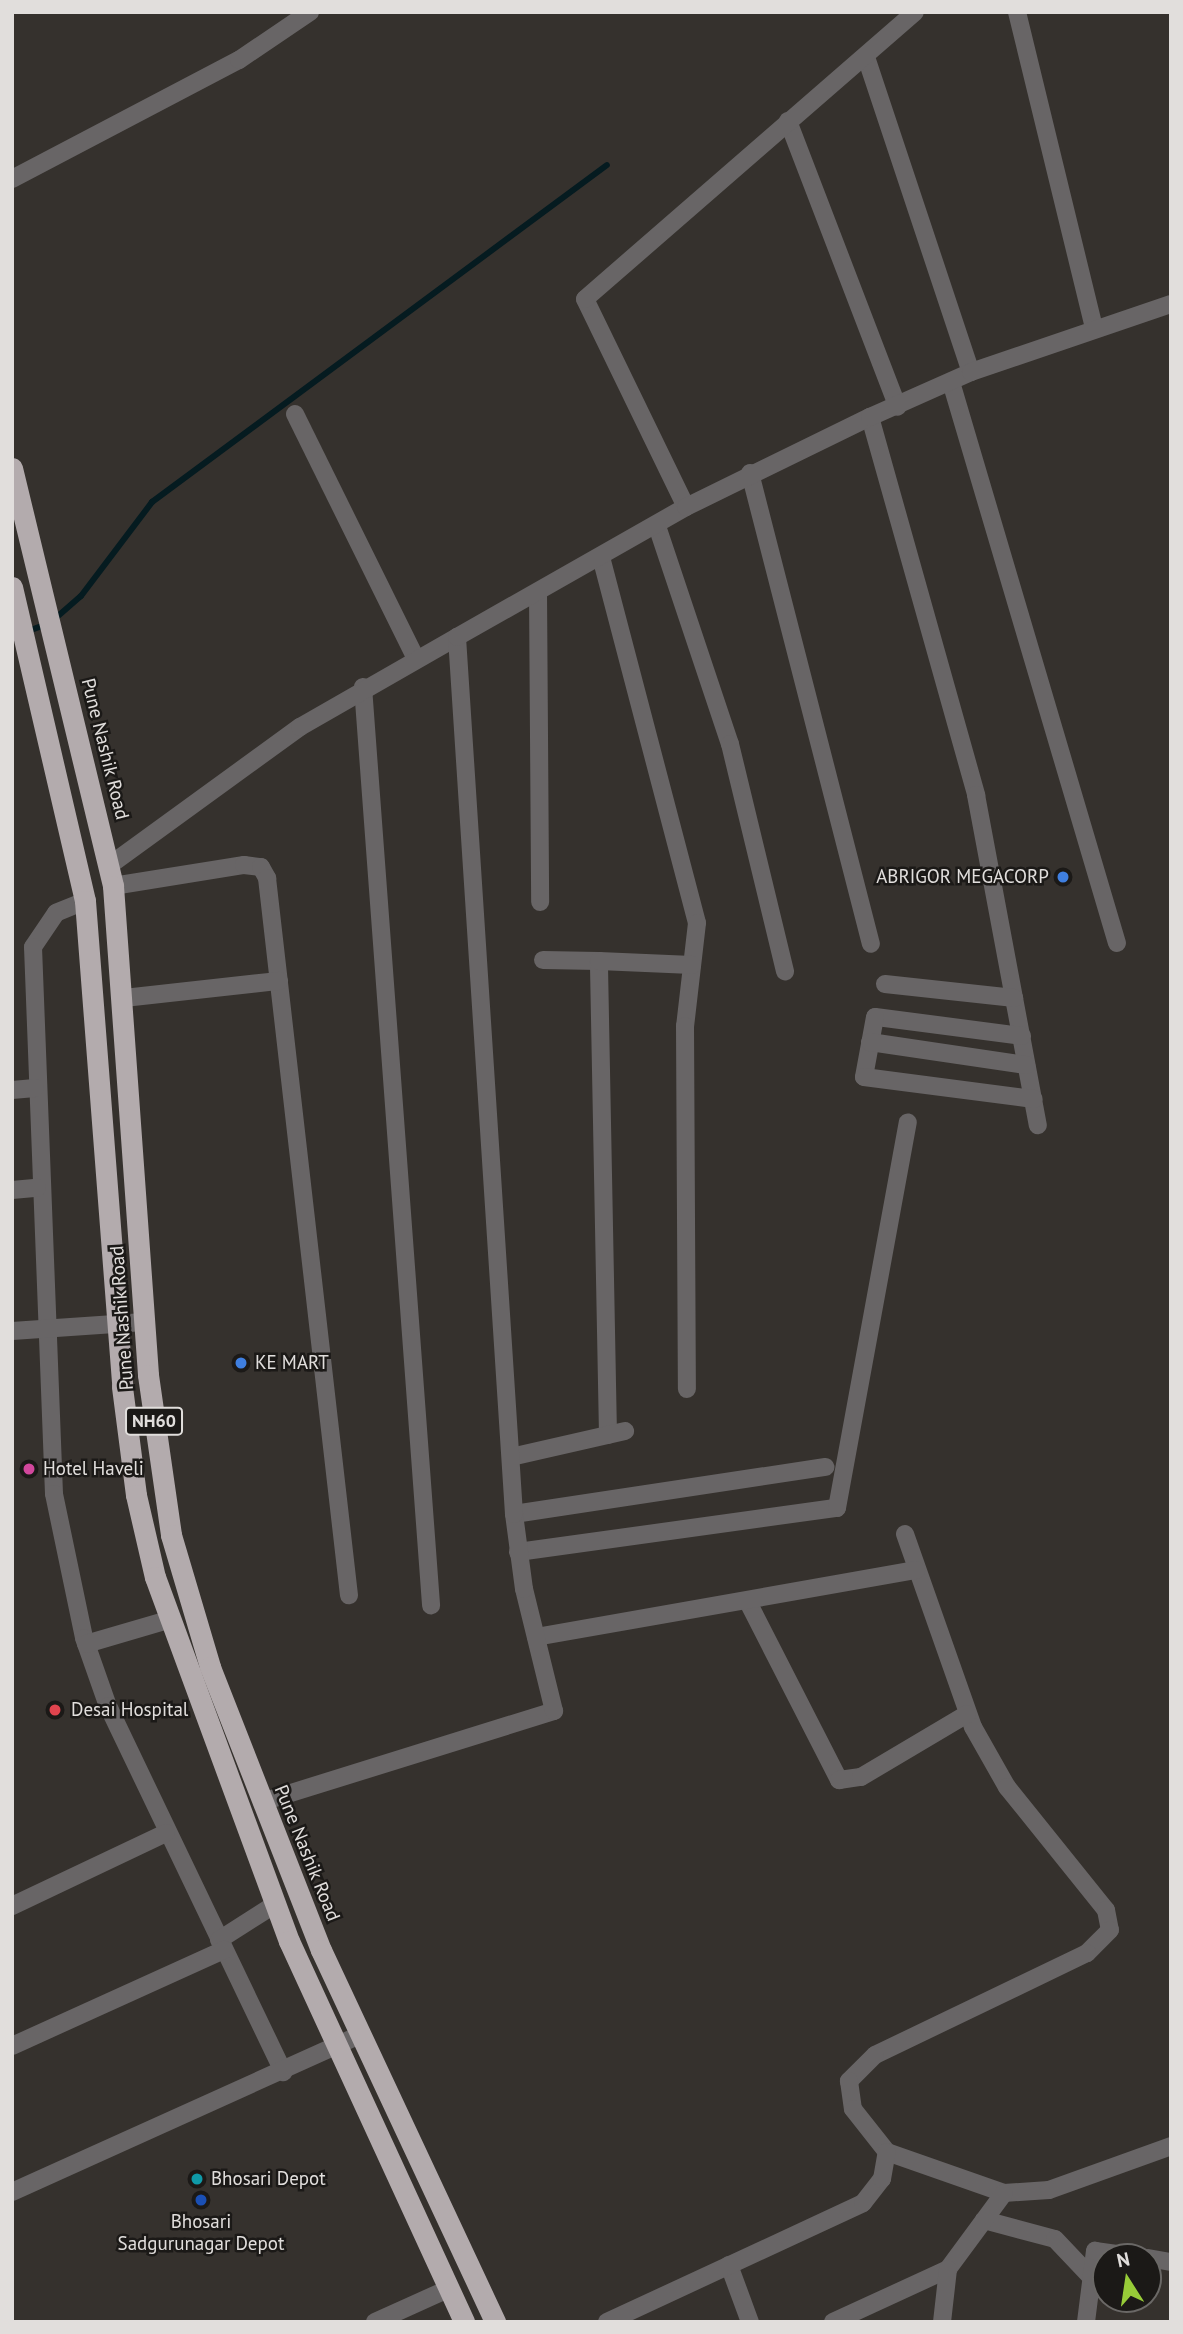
<!DOCTYPE html>
<style>
body{margin:0}
#map{position:relative;width:1183px;height:2334px;overflow:hidden;background:#35312d;font-family:"PT Sans",sans-serif}
div>[style]{position:absolute}
.stream>*{height:6px;margin:-3px;padding:0 3px;transform-origin:3px;border-radius:3px;background:#051b20}
.street>*{height:18px;margin:-9px;padding:0 9px;transform-origin:9px;border-radius:9px;background:#686566}
.highway>*{height:21px;margin:-10.5px;padding:0 10.5px;transform-origin:10.5px;border-radius:10.5px;background:#b3abad}
.dots>*{width:19px;height:19px;translate:-50% -50%;box-sizing:border-box;border:4px solid #1b1917;border-radius:50%}
span{translate:-50% -50%;white-space:nowrap;text-align:center;line-height:1.15;-webkit-text-stroke:5px #1b1917;paint-order:stroke}
.shield-label span{padding:2px 5px;background:#1b1917;border:2px solid;border-radius:5px;-webkit-text-stroke-width:0}
.shield-label{font-size:18px;color:#e1dedc;font-weight:700}
.street-label{font-size:19px;color:#e1dedc}
.poi-label{font-size:19px;color:#e1dedc}
.right{translate:-100% -50%;text-align:right}
.left{translate:0 -50%;text-align:left}
.frame{position:absolute;inset:0;border:14px solid #e1dedc;pointer-events:none}
.north{position:absolute;left:1092px;top:2243px;width:70px;height:70px;box-sizing:border-box;background:#1b1917;border:2px solid #6a6866;border-radius:50%;rotate:348deg;font-size:19px;font-weight:700;line-height:28px;text-align:center;color:#e1dedc}
.north::after{content:'';display:block;margin:auto;width:24px;height:32px;background:#97cc38;clip-path:polygon(50% 0,100% 100%,50% 72%,0 100%)}
</style>
<div id="map">
<div class="stream">
<div style="left:12px;top:637px;width:40px;rotate:-20.2deg"></div>
<div style="left:50px;top:623px;width:41px;rotate:-41.1deg"></div>
<div style="left:81px;top:596px;width:118px;rotate:-52.9deg"></div>
<div style="left:152px;top:502px;width:566px;rotate:-36.53deg"></div>
</div>
<div class="street">
<div style="left:1017px;top:12px;width:326px;rotate:76.3deg"></div>
<div style="left:866px;top:57px;width:332px;rotate:71.6deg"></div>
<div style="left:788px;top:121px;width:306px;rotate:69deg"></div>
<div style="left:12px;top:179px;width:256px;rotate:-27.7deg"></div>
<div style="left:239px;top:60px;width:86px;rotate:-34.1deg"></div>
<div style="left:951px;top:382px;width:585px;rotate:73.52deg"></div>
<div style="left:295px;top:414px;width:271px;rotate:63.7deg"></div>
<div style="left:870px;top:417px;width:393px;rotate:74.3deg"></div>
<div style="left:976px;top:795px;width:336px;rotate:79.4deg"></div>
<div style="left:750px;top:473px;width:486px;rotate:75.6deg"></div>
<div style="left:686px;top:507px;width:231px;rotate:-115.9deg"></div>
<div style="left:585px;top:299px;width:437px;rotate:-41deg"></div>
<div style="left:657px;top:526px;width:230px;rotate:71.5deg"></div>
<div style="left:730px;top:744px;width:234px;rotate:76.4deg"></div>
<div style="left:601px;top:557px;width:378px;rotate:75.3deg"></div>
<div style="left:697px;top:923px;width:104px;rotate:96.6deg"></div>
<div style="left:685px;top:1026px;width:363px;rotate:89.7deg"></div>
<div style="left:538px;top:592px;width:310px;rotate:89.6deg"></div>
<div style="left:363px;top:687px;width:921px;rotate:85.76deg"></div>
<div style="left:110px;top:865px;width:235px;rotate:-36deg"></div>
<div style="left:300px;top:727px;width:181px;rotate:-29.8deg"></div>
<div style="left:113px;top:886px;width:133px;rotate:-9.1deg"></div>
<div style="left:244px;top:865px;width:17px;rotate:7deg"></div>
<div style="left:261px;top:867px;width:13px;rotate:61deg"></div>
<div style="left:267px;top:878px;width:722px;rotate:83.48deg"></div>
<div style="left:85px;top:901px;width:31px;rotate:158deg"></div>
<div style="left:56px;top:913px;width:41px;rotate:124.1deg"></div>
<div style="left:33px;top:947px;width:547px;rotate:87.8deg"></div>
<div style="left:54px;top:1494px;width:147px;rotate:78.2deg"></div>
<div style="left:84px;top:1638px;width:72px;rotate:70.6deg"></div>
<div style="left:108px;top:1706px;width:406px;rotate:64.4deg"></div>
<div style="left:543px;top:960px;width:56px;rotate:1deg"></div>
<div style="left:885px;top:984px;width:130px;rotate:6.2deg"></div>
<div style="left:124px;top:998px;width:156px;rotate:-6.3deg"></div>
<div style="left:1022px;top:1036px;width:148px;rotate:-172.6deg"></div>
<div style="left:875px;top:1017px;width:61px;rotate:100.4deg"></div>
<div style="left:864px;top:1077px;width:171px;rotate:7.4deg"></div>
<div style="left:870px;top:1042px;width:158px;rotate:8.4deg"></div>
<div style="left:12px;top:1090px;width:23px;rotate:-5deg"></div>
<div style="left:12px;top:1190px;width:25px;rotate:-5deg"></div>
<div style="left:12px;top:1331px;width:132px;rotate:-3.9deg"></div>
<div style="left:608px;top:1435px;width:474px;rotate:-91.1deg"></div>
<div style="left:599px;top:961px;width:93px;rotate:2.5deg"></div>
<div style="left:511px;top:1457px;width:117px;rotate:-12.8deg"></div>
<div style="left:514px;top:1514px;width:315px;rotate:-8.6deg"></div>
<div style="left:905px;top:1534px;width:205px;rotate:70.6deg"></div>
<div style="left:973px;top:1727px;width:69px;rotate:60.5deg"></div>
<div style="left:1007px;top:1787px;width:158px;rotate:51.2deg"></div>
<div style="left:1106px;top:1910px;width:20px;rotate:79deg"></div>
<div style="left:1110px;top:1930px;width:33px;rotate:135deg"></div>
<div style="left:1087px;top:1953px;width:235px;rotate:154.3deg"></div>
<div style="left:875px;top:2055px;width:37px;rotate:135deg"></div>
<div style="left:849px;top:2081px;width:28px;rotate:82deg"></div>
<div style="left:853px;top:2109px;width:55px;rotate:51.7deg"></div>
<div style="left:887px;top:2152px;width:124px;rotate:19.3deg"></div>
<div style="left:1004px;top:2193px;width:45px;rotate:-3.8deg"></div>
<div style="left:1049px;top:2190px;width:130px;rotate:-19.8deg"></div>
<div style="left:518px;top:1552px;width:322px;rotate:-7.9deg"></div>
<div style="left:837px;top:1508px;width:392px;rotate:-79.6deg"></div>
<div style="left:749px;top:1604px;width:198px;rotate:62.9deg"></div>
<div style="left:839px;top:1780px;width:22px;rotate:-8deg"></div>
<div style="left:861px;top:1777px;width:123px;rotate:-30.7deg"></div>
<div style="left:536px;top:1637px;width:386px;rotate:-10deg"></div>
<div style="left:86px;top:1644px;width:85px;rotate:-16.3deg"></div>
<div style="left:262px;top:1802px;width:306px;rotate:-17.3deg"></div>
<div style="left:554px;top:1711px;width:126px;rotate:-103.8deg"></div>
<div style="left:524px;top:1589px;width:76px;rotate:-97.6deg"></div>
<div style="left:514px;top:1514px;width:879px;rotate:-93.72deg"></div>
<div style="left:457px;top:637px;width:263px;rotate:-29.6deg"></div>
<div style="left:686px;top:507px;width:205px;rotate:-26.1deg"></div>
<div style="left:870px;top:417px;width:111px;rotate:-24deg"></div>
<div style="left:971px;top:372px;width:211px;rotate:-18.8deg"></div>
<div style="left:12px;top:1906px;width:170px;rotate:-25.4deg"></div>
<div style="left:219px;top:1940px;width:65px;rotate:-32.5deg"></div>
<div style="left:12px;top:2046px;width:233px;rotate:-24.4deg"></div>
<div style="left:12px;top:2192px;width:379px;rotate:-24.3deg"></div>
<div style="left:984px;top:2220px;width:73px;rotate:15deg"></div>
<div style="left:1055px;top:2239px;width:52px;rotate:46.5deg"></div>
<div style="left:1148px;top:2258px;width:23px;rotate:10deg"></div>
<div style="left:729px;top:2265px;width:61px;rotate:69.8deg"></div>
<div style="left:375px;top:2322px;width:80px;rotate:-24.3deg"></div>
<div style="left:607px;top:2322px;width:282px;rotate:-24.9deg"></div>
<div style="left:863px;top:2203px;width:31px;rotate:-52deg"></div>
<div style="left:882px;top:2179px;width:27px;rotate:-80deg"></div>
<div style="left:833px;top:2322px;width:127px;rotate:-24.7deg"></div>
<div style="left:948px;top:2269px;width:94px;rotate:-53.6deg"></div>
<div style="left:942px;top:2322px;width:53px;rotate:-83.5deg"></div>
<div style="left:1086px;top:2322px;width:72px;rotate:-82.8deg"></div>
<div style="left:1095px;top:2251px;width:44px;rotate:7.8deg"></div>
</div>
<div class="highway">
<div style="left:12px;top:468px;width:430px;rotate:76.4deg"></div>
<div style="left:113px;top:886px;width:490px;rotate:85.9deg"></div>
<div style="left:148px;top:1375px;width:162px;rotate:81.8deg"></div>
<div style="left:171px;top:1535px;width:138px;rotate:73.5deg"></div>
<div style="left:210px;top:1667px;width:304px;rotate:68.6deg"></div>
<div style="left:321px;top:1950px;width:411px;rotate:64.9deg"></div>
<div style="left:12px;top:587px;width:322px;rotate:76.9deg"></div>
<div style="left:85px;top:901px;width:487px;rotate:85.6deg"></div>
<div style="left:122px;top:1387px;width:109px;rotate:82.6deg"></div>
<div style="left:136px;top:1495px;width:84px;rotate:77deg"></div>
<div style="left:155px;top:1577px;width:388px;rotate:69.8deg"></div>
<div style="left:289px;top:1941px;width:419px;rotate:65.3deg"></div>
</div>
<div class="dots">
<div style="left:1063px;top:877px;background:#3f7fe0"></div>
<div style="left:241px;top:1363px;background:#3f7fe0"></div>
<div style="left:29px;top:1469px;background:#d1479c"></div>
<div style="left:55px;top:1710px;background:#e0444e"></div>
<div style="left:197px;top:2179px;background:#0f9aa8"></div>
<div style="left:201px;top:2200px;background:#1a4fb4"></div>
</div>
<div class="shield-label">
<span style="left:154px;top:1421px">NH60</span>
</div>
<div class="street-label">
<span style="left:105px;top:749px;rotate:76deg">Pune Nashik Road</span>
<span style="left:122px;top:1318px;rotate:-94deg">Pune Nashik Road</span>
<span style="left:307px;top:1853px;rotate:68deg">Pune Nashik Road</span>
</div>
<div class="poi-label">
<span class="right" style="left:1049px;top:877px">ABRIGOR MEGACORP</span>
<span class="left" style="left:255px;top:1363px">KE MART</span>
<span class="left" style="left:43px;top:1469px">Hotel Haveli</span>
<span class="left" style="left:71px;top:1710px">Desai Hospital</span>
<span class="left" style="left:211px;top:2179px">Bhosari Depot</span>
<span style="left:201px;top:2233px">Bhosari<br>Sadgurunagar Depot</span>
</div>
<div class="frame"></div>
<div class="north">N</div>
</div>
